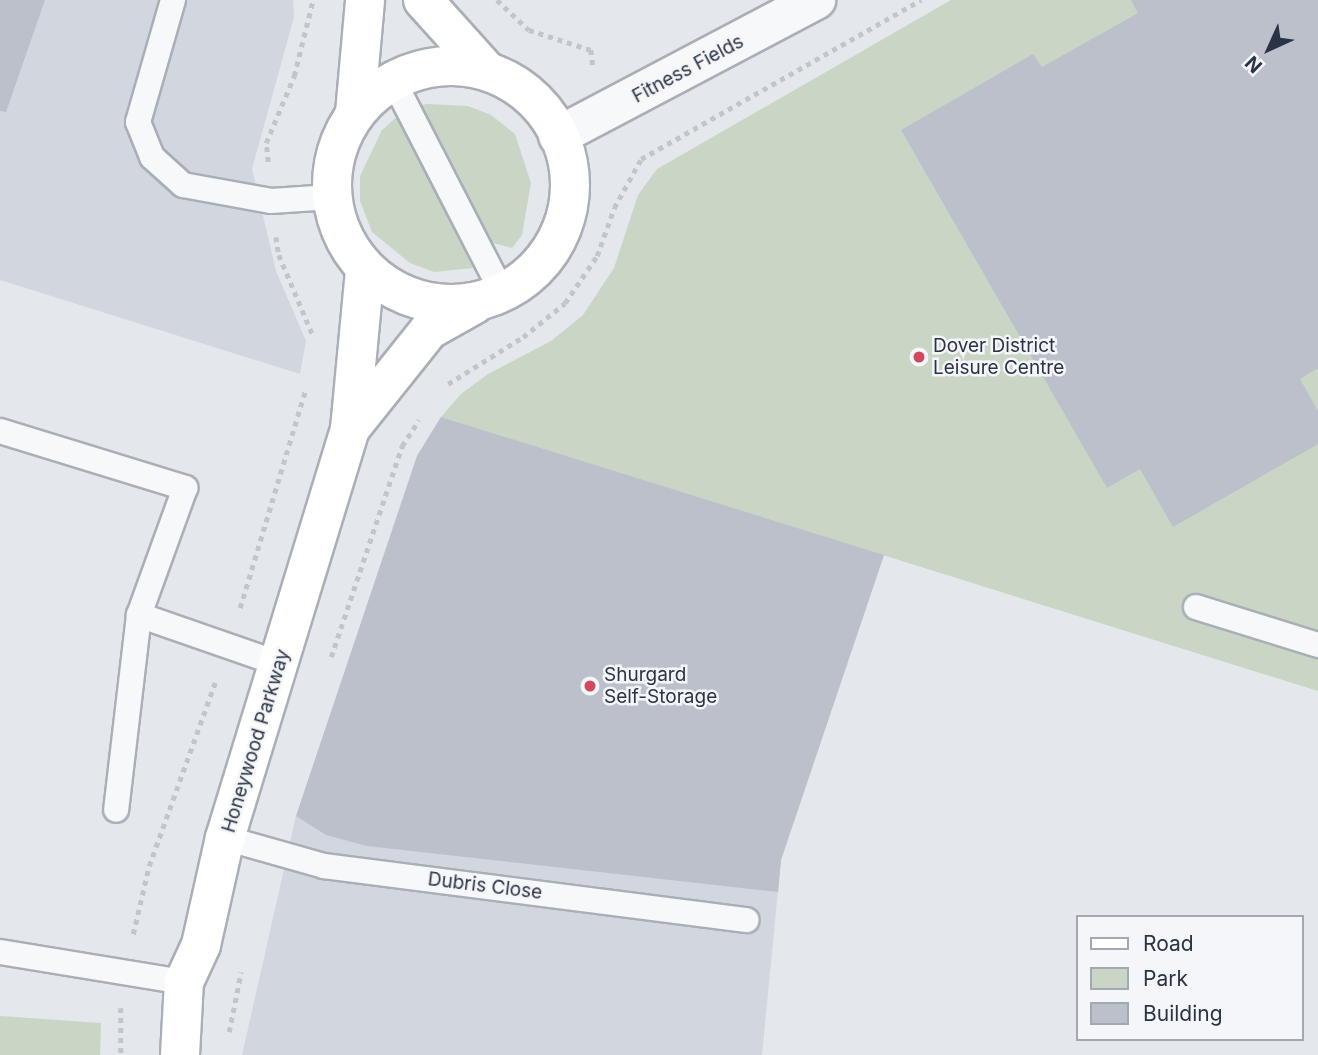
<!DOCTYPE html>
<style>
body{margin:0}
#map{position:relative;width:1318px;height:1055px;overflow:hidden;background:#e4e7ec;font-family:Inter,sans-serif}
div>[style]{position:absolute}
.built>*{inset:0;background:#d2d6de}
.green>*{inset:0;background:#c9d6c5}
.building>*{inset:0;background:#bbc0ca}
.path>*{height:4.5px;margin-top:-2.25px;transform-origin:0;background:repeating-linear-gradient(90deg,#c2c5cb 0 5px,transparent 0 10px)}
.roads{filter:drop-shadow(2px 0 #a9aeb7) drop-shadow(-2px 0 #a9aeb7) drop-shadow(0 2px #a9aeb7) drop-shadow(0 -2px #a9aeb7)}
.lane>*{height:24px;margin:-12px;padding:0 12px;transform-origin:12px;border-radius:12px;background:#f7f8fa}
.street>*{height:38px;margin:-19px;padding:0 19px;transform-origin:19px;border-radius:19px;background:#f7f8fa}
.secondary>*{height:38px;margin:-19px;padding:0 19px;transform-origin:19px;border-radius:19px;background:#fff}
.secondary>.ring{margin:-19px;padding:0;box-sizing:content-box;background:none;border:38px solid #fff;border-radius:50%}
.dots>*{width:19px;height:19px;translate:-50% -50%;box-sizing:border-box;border:4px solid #f4f6f9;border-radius:50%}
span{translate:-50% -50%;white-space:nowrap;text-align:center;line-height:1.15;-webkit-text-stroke:5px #f4f6f9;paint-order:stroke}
.street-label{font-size:19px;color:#2b3445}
.poi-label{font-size:19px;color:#2b3445}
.left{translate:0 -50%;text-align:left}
.legend{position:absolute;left:1076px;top:915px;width:228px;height:126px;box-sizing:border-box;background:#f4f6f9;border:2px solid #a4a8b1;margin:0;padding:9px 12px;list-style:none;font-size:21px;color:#2b3445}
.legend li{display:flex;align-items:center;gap:14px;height:35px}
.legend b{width:35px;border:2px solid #a4a8b1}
.north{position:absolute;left:1234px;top:14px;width:70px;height:70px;-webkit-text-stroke:5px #f4f6f9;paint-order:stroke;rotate:225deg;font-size:19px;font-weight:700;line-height:28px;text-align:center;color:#2b3445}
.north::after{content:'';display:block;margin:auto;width:24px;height:32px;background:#2b3445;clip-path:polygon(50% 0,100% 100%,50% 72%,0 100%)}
</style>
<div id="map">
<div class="built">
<div style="clip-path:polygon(0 0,293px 0,294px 17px,252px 169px,276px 271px,306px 341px,300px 374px,0 280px)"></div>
<div style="clip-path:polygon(441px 417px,884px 555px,781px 860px,762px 1055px,242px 1055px,296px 816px,417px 456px)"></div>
</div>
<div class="green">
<div style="clip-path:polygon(951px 0,1318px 0,1318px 691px,441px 417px,461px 394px,488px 374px,551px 341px,583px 315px,614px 268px,638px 195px,657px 169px)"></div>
<div style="clip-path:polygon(427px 104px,468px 106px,491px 115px,515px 134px,531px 183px,522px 235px,512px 248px,486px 241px,413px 107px)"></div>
<div style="clip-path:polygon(398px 116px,473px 268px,434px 272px,410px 263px,372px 232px,360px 201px,360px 176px,382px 130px)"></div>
<div style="clip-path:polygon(0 1016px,101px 1023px,100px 1055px,0 1055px)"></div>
</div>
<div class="building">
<div style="clip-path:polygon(0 0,45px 0,6px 112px,0 111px)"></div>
<div style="clip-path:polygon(1131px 0,1318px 0,1318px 368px,1300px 379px,1318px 411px,1318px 444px,1173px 527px,1140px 469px,1107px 488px,901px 130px,1033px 54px,1042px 67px,1138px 13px)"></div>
<div style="clip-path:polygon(441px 417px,884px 555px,781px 860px,778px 892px,367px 846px,326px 835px,296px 816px,417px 456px)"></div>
</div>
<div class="path">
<div style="left:497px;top:0;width:44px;rotate:43.2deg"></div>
<div style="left:529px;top:30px;width:65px;rotate:17.9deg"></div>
<div style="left:591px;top:50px;width:16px;rotate:83deg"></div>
<div style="left:268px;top:162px;width:19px;rotate:-96deg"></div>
<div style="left:266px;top:143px;width:73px;rotate:-67.3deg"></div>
<div style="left:294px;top:76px;width:78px;rotate:-76deg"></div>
<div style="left:276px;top:237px;width:18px;rotate:81deg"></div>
<div style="left:279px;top:255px;width:85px;rotate:67.1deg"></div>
<div style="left:448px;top:384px;width:89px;rotate:-32.1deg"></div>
<div style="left:523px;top:337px;width:54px;rotate:-39deg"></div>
<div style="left:565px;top:303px;width:57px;rotate:-55.8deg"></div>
<div style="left:597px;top:256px;width:51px;rotate:-70.5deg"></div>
<div style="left:614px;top:208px;width:56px;rotate:-61.1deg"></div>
<div style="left:641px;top:159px;width:322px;rotate:-29.6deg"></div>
<div style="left:240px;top:608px;width:226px;rotate:-73.3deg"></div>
<div style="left:331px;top:657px;width:223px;rotate:-71.4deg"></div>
<div style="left:402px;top:446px;width:31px;rotate:-57deg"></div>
<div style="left:133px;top:934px;width:70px;rotate:-76.8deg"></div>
<div style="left:149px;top:866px;width:198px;rotate:-70.2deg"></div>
<div style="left:121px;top:1008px;width:47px;rotate:90deg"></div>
<div style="left:229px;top:1032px;width:61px;rotate:-78.7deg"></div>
</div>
<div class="roads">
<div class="lane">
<div style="left:173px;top:0;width:127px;rotate:106deg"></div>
<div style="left:138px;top:122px;width:38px;rotate:68deg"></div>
<div style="left:152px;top:157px;width:42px;rotate:42.1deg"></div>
<div style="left:183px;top:185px;width:89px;rotate:10.3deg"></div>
<div style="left:271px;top:201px;width:60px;rotate:-3.8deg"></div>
<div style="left:393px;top:80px;width:241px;rotate:62.8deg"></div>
<div style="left:0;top:431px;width:194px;rotate:17.1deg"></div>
<div style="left:185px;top:488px;width:135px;rotate:109.9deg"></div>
<div style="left:139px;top:615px;width:196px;rotate:96.7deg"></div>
<div style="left:1196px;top:607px;width:128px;rotate:17.3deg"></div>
<div style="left:139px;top:615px;width:149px;rotate:19.2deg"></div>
<div style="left:225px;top:838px;width:103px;rotate:15.8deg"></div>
<div style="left:324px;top:866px;width:426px;rotate:7.3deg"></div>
<div style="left:0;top:952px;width:186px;rotate:9.3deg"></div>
</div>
<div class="street">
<div style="left:558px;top:136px;width:292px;rotate:-27.8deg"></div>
</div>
<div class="secondary">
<div style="left:423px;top:0;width:94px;rotate:48deg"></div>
<div class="ring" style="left:332px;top:66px;width:200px;height:200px"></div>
<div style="left:355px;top:113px;width:113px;rotate:-84.9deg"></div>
<div style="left:350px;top:429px;width:127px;rotate:-51.4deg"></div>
<div style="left:429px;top:330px;width:53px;rotate:-29.5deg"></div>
<div style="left:180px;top:1055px;width:73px;rotate:-86.9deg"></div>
<div style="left:184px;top:982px;width:41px;rotate:-65.3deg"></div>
<div style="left:201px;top:945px;width:110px;rotate:-77.4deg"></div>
<div style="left:225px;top:838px;width:428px;rotate:-73deg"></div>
<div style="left:350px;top:429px;width:161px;rotate:-84.6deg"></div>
</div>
</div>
<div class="dots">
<div style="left:919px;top:357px;background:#d2485c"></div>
<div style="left:590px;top:686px;background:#d2485c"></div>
</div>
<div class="street-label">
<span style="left:688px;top:69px;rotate:-28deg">Fitness Fields</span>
<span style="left:256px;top:741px;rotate:-73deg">Honeywood Parkway</span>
<span style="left:485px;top:886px;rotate:7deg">Dubris Close</span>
</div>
<div class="poi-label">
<span class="left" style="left:933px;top:357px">Dover District<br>Leisure Centre</span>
<span class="left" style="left:604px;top:686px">Shurgard<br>Self-Storage</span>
</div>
<ul class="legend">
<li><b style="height:9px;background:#fff"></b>Road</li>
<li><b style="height:19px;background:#c9d6c5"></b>Park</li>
<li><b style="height:19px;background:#bbc0ca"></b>Building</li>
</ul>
<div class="north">N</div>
</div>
